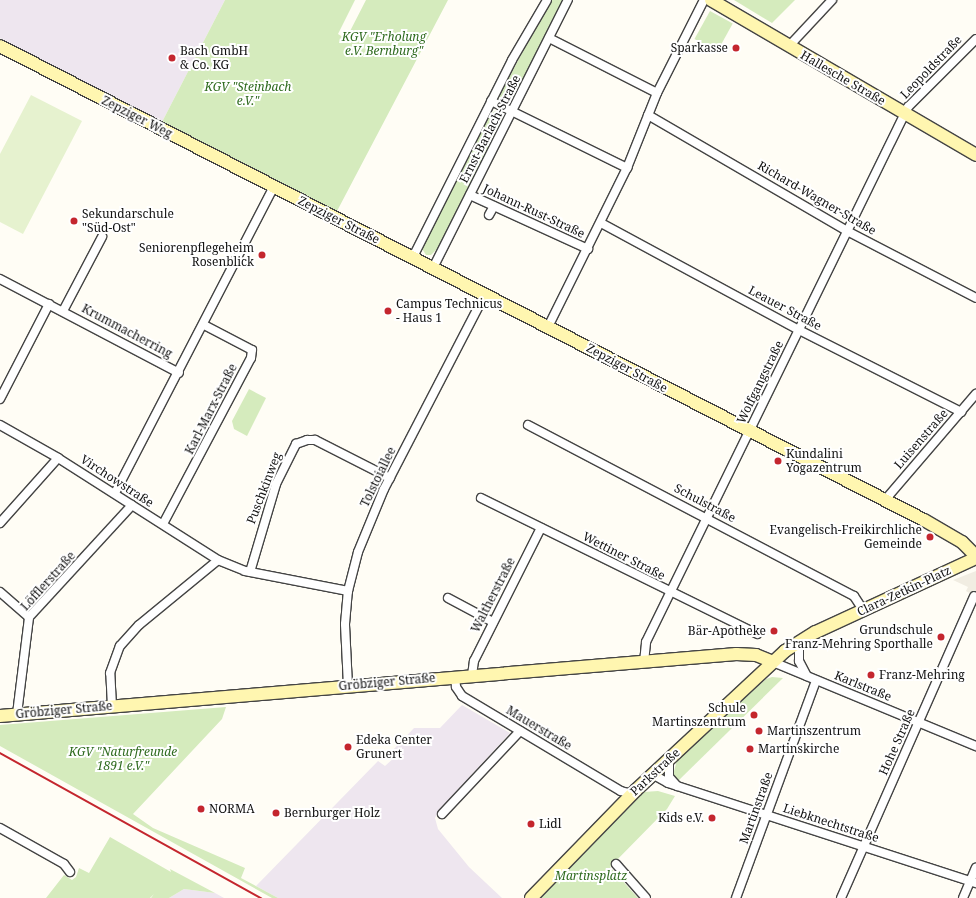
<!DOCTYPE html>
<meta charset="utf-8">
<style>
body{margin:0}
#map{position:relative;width:976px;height:898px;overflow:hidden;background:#fffdf5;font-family:"Noto Serif",serif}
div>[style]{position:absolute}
.industrial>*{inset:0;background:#eee6ef}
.green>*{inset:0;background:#d5ebbd;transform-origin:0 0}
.pitch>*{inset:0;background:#e6f2cf}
.plaza>*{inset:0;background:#f1ede2}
.roads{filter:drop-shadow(1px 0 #444) drop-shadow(-1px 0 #444) drop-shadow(0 1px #444) drop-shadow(0 -1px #444)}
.street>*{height:8px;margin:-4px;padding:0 4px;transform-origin:4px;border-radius:4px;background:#fff}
.secondary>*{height:12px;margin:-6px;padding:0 6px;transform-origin:6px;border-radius:6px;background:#fff6b0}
.rail>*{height:2px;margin:-1px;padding:0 1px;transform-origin:1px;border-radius:1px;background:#c4262e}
.dots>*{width:11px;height:11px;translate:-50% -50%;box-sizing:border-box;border:2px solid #fff;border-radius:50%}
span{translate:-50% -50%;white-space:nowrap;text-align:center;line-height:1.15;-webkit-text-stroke:4px #fff;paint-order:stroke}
.park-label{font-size:12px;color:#2f6b1f;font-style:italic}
.poi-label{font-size:12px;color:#111}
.right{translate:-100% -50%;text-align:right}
.left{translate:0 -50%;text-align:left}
.street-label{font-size:12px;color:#111}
</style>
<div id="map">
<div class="industrial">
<div style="clip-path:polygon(0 0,225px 0,162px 122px,0 38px)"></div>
<div style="clip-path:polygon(462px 705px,510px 733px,439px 810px,435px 818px,438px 829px,469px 867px,502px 898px,278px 898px,256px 886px,378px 761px,385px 766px,396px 756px,392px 751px,414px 728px,440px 728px)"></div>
<div style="clip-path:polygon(184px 889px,215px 893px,224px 898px,169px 898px)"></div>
</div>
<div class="green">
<div style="clip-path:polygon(225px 0,355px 0,338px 34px,346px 39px,366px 0,448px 0,336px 213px,162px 122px)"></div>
<div style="clip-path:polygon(550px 0,565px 0,516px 94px,511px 101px,501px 103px,498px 98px)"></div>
<div style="clip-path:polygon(734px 0,795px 0,772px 23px)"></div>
<div style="left:710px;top:11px;width:26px;height:32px;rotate:29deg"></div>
<div style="clip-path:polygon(495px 111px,503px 113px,504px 118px,440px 246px,431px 255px,426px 255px,421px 247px,488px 116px)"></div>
<div style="clip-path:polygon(249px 389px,266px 398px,247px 436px,234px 429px,232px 421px)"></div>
<div style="clip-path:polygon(772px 677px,783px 678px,678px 781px,673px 775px,677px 760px,766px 679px)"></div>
<div style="clip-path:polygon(226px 707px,222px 719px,133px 814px,153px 828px,245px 868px,241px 878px,278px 898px,272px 898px,0 746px,0 725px)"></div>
<div style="clip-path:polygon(658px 791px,675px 796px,667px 809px,610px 867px,638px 898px,541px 898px,644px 792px)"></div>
<div style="clip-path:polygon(110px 837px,171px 872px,170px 869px,215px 893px,184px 889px,169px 898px,151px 898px,154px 894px,150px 898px,46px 898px,64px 875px,72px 880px,76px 877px,79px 868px,89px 873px)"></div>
</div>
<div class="pitch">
<div style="clip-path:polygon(31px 95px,82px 121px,23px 234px,0 222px,0 154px)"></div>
</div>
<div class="plaza">
<div style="clip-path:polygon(976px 571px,976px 594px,974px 596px,966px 591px,968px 587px,953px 580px)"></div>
</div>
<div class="roads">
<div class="street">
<div style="left:549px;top:38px;width:121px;rotate:27deg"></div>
<div style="left:789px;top:46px;width:63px;rotate:-46.9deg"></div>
<div style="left:491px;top:101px;width:152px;rotate:26.2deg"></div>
<div style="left:648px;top:115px;width:230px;rotate:30.2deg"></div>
<div style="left:847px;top:231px;width:145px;rotate:27.4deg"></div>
<div style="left:470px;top:195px;width:130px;rotate:24.6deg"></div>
<div style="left:489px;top:215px;width:10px;rotate:-61deg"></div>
<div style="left:601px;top:223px;width:225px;rotate:28.4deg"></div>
<div style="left:799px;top:330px;width:182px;rotate:26.8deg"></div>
<div style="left:413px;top:257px;width:220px;rotate:-63.3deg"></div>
<div style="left:512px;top:60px;width:69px;rotate:-59.7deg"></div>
<div style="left:433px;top:268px;width:300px;rotate:-63.3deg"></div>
<div style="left:0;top:279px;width:202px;rotate:27.7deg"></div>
<div style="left:63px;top:311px;width:84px;rotate:-62.2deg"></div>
<div style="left:548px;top:327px;width:178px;rotate:-63.6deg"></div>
<div style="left:627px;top:168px;width:81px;rotate:-68.2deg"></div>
<div style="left:657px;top:93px;width:104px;rotate:-63.2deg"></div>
<div style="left:0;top:399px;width:107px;rotate:-62.7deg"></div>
<div style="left:0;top:425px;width:67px;rotate:29.6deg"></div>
<div style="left:58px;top:458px;width:190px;rotate:32.5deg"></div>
<div style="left:528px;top:425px;width:368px;rotate:27.7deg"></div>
<div style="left:854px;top:596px;width:17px;rotate:57deg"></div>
<div style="left:115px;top:493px;width:346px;rotate:-62.6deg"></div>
<div style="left:481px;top:498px;width:308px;rotate:26.2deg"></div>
<div style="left:885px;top:500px;width:140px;rotate:-49.4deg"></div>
<div style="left:0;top:523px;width:87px;rotate:-48.3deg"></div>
<div style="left:163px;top:524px;width:188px;rotate:-62.1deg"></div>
<div style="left:251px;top:358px;width:8px;rotate:-83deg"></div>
<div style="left:252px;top:350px;width:54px;rotate:-152.5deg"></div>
<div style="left:250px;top:572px;width:92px;rotate:-73.5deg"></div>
<div style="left:276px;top:484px;width:45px;rotate:-63.4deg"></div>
<div style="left:296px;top:444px;width:12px;rotate:-20deg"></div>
<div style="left:307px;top:440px;width:8px"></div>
<div style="left:315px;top:440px;width:84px;rotate:26.9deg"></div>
<div style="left:0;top:592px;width:38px;rotate:41deg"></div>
<div style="left:448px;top:598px;width:51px;rotate:28.1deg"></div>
<div style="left:799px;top:641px;width:20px;rotate:90deg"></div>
<div style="left:799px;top:661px;width:17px;rotate:62deg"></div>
<div style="left:644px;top:662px;width:20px;rotate:-84deg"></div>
<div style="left:646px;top:642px;width:596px;rotate:-63.91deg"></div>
<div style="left:908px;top:107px;width:96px;rotate:-45deg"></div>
<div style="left:773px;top:662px;width:220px;rotate:22.5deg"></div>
<div style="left:472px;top:675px;width:14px;rotate:-82deg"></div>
<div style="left:474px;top:661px;width:149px;rotate:-63.3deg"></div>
<div style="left:455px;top:677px;width:10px;rotate:84deg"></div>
<div style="left:456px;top:687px;width:11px;rotate:56deg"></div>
<div style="left:462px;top:696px;width:185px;rotate:30.9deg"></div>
<div style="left:621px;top:791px;width:11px;rotate:15deg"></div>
<div style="left:348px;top:686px;width:62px;rotate:-92.8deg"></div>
<div style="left:345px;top:624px;width:33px;rotate:-85deg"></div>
<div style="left:348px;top:591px;width:40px;rotate:-75.6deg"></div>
<div style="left:358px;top:552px;width:68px;rotate:-67.6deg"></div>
<div style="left:384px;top:489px;width:220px;rotate:-62.6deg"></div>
<div style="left:112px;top:706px;width:33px;rotate:-93deg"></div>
<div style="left:110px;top:673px;width:29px;rotate:-70deg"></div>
<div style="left:120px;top:646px;width:28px;rotate:-48deg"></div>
<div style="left:139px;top:625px;width:102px;rotate:-39.4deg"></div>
<div style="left:218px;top:560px;width:29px;rotate:22deg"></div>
<div style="left:245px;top:571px;width:105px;rotate:11deg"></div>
<div style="left:17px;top:714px;width:98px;rotate:-82.9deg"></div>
<div style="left:29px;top:617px;width:152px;rotate:-47.4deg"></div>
<div style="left:669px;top:759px;width:18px;rotate:90deg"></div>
<div style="left:669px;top:777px;width:12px;rotate:48deg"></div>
<div style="left:652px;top:774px;width:18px;rotate:29deg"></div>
<div style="left:668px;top:783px;width:324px;rotate:18deg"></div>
<div style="left:442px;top:814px;width:114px;rotate:-46.8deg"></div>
<div style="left:0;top:828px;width:73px;rotate:29.4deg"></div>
<div style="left:64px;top:864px;width:10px;rotate:53deg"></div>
<div style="left:616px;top:864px;width:45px;rotate:48.6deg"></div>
<div style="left:736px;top:898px;width:232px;rotate:-69.8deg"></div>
<div style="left:841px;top:898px;width:330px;rotate:-66.2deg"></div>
<div style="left:963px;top:898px;width:33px;rotate:-67deg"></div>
</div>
<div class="secondary">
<div style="left:711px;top:0;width:307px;rotate:30.3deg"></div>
<div style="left:0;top:46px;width:1038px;rotate:27.16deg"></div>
<div style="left:924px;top:520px;width:44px;rotate:30.1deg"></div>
<div style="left:962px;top:542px;width:20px;rotate:45deg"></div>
<div style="left:0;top:716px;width:739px;rotate:-4.82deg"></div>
<div style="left:736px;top:654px;width:20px;rotate:3deg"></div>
<div style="left:756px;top:655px;width:18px;rotate:22deg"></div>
<div style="left:531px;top:898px;width:151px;rotate:-45.8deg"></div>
<div style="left:636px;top:790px;width:204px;rotate:-43deg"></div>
<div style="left:785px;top:651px;width:36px;rotate:-32deg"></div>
<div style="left:816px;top:632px;width:176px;rotate:-24.8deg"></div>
</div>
</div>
<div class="rail">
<div style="left:0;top:753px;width:299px;rotate:29.1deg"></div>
</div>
<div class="dots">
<div style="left:736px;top:48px;background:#c4262e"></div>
<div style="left:172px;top:58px;background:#c4262e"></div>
<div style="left:74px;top:221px;background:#c4262e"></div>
<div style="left:262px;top:255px;background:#c4262e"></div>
<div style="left:388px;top:311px;background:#c4262e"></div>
<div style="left:778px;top:461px;background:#c4262e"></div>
<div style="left:930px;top:537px;background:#c4262e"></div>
<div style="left:774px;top:631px;background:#c4262e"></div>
<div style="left:941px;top:637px;background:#c4262e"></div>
<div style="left:871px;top:675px;background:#c4262e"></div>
<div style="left:754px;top:715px;background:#c4262e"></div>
<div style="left:759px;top:731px;background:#c4262e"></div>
<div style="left:348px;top:747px;background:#c4262e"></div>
<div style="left:750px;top:749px;background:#c4262e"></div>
<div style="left:201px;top:809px;background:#c4262e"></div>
<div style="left:276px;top:813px;background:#c4262e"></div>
<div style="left:712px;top:818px;background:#c4262e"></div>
<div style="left:531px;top:824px;background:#c4262e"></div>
</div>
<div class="park-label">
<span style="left:384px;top:44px">KGV "Erholung<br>e.V. Bernburg"</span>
<span style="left:248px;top:94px">KGV "Steinbach<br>e.V."</span>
<span style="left:123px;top:759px">KGV "Naturfreunde<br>1891 e.V."</span>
<span style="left:591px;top:876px">Martinsplatz</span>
</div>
<div class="poi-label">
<span class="right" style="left:728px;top:48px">Sparkasse</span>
<span class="left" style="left:180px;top:58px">Bach GmbH<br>&amp; Co. KG</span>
<span class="left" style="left:82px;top:221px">Sekundarschule<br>"Süd-Ost"</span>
<span class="right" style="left:254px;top:255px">Seniorenpflegeheim<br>Rosenblick</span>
<span class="left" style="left:396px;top:311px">Campus Technicus<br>- Haus 1</span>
<span class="left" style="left:786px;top:461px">Kundalini<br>Yogazentrum</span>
<span class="right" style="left:922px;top:537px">Evangelisch-Freikirchliche<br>Gemeinde</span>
<span class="right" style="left:933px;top:637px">Grundschule<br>Franz-Mehring Sporthalle</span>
<span class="right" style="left:766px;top:631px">Bär-Apotheke</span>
<span class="left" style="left:879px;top:675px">Franz-Mehring</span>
<span class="right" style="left:746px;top:715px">Schule<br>Martinszentrum</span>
<span class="left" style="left:767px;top:731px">Martinszentrum</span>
<span class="left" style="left:356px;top:747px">Edeka Center<br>Grunert</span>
<span class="left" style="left:758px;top:749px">Martinskirche</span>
<span class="left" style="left:209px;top:809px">NORMA</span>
<span class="left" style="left:284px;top:813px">Bernburger Holz</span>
<span class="right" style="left:704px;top:818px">Kids e.V.</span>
<span class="left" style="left:539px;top:824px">Lidl</span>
</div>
<div class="street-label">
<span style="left:931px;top:67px;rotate:-46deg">Leopoldstraße</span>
<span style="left:843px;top:78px;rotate:30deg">Hallesche Straße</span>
<span style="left:137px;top:117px;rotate:27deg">Zepziger Weg</span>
<span style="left:490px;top:129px;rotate:-63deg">Ernst-Barlach-Straße</span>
<span style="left:817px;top:198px;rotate:30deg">Richard-Wagner-Straße</span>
<span style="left:534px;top:211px;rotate:25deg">Johann-Rust-Straße</span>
<span style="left:339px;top:220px;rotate:27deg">Zepziger Straße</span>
<span style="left:785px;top:308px;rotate:28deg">Leauer Straße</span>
<span style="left:127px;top:331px;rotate:28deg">Krummacherring</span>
<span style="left:627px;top:368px;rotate:28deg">Zepziger Straße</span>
<span style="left:760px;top:382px;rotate:-64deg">Wolfgangstraße</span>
<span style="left:211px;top:409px;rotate:-63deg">Karl-Marx-Straße</span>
<span style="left:921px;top:439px;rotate:-49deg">Luisenstraße</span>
<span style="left:378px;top:477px;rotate:-64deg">Tolstoiallee</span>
<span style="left:117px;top:481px;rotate:33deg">Virchowstraße</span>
<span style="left:264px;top:488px;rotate:-69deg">Puschkinweg</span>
<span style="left:705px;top:503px;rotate:28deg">Schulstraße</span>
<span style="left:624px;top:556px;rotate:27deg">Wettiner Straße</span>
<span style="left:48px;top:581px;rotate:-48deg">Löfflerstraße</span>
<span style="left:904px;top:591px;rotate:-25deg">Clara-Zetkin-Platz</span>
<span style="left:493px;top:595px;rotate:-63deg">Waltherstraße</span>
<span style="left:387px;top:682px;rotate:-5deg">Gröbziger Straße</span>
<span style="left:863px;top:686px;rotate:22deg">Karlstraße</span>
<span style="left:64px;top:710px;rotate:-5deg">Gröbziger Straße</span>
<span style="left:539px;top:728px;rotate:31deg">Mauerstraße</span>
<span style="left:897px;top:742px;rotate:-66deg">Hohe Straße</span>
<span style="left:655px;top:772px;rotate:-43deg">Parkstraße</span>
<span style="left:756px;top:808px;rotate:-70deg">Martinstraße</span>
<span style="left:831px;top:823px;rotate:18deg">Liebknechtstraße</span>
</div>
</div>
